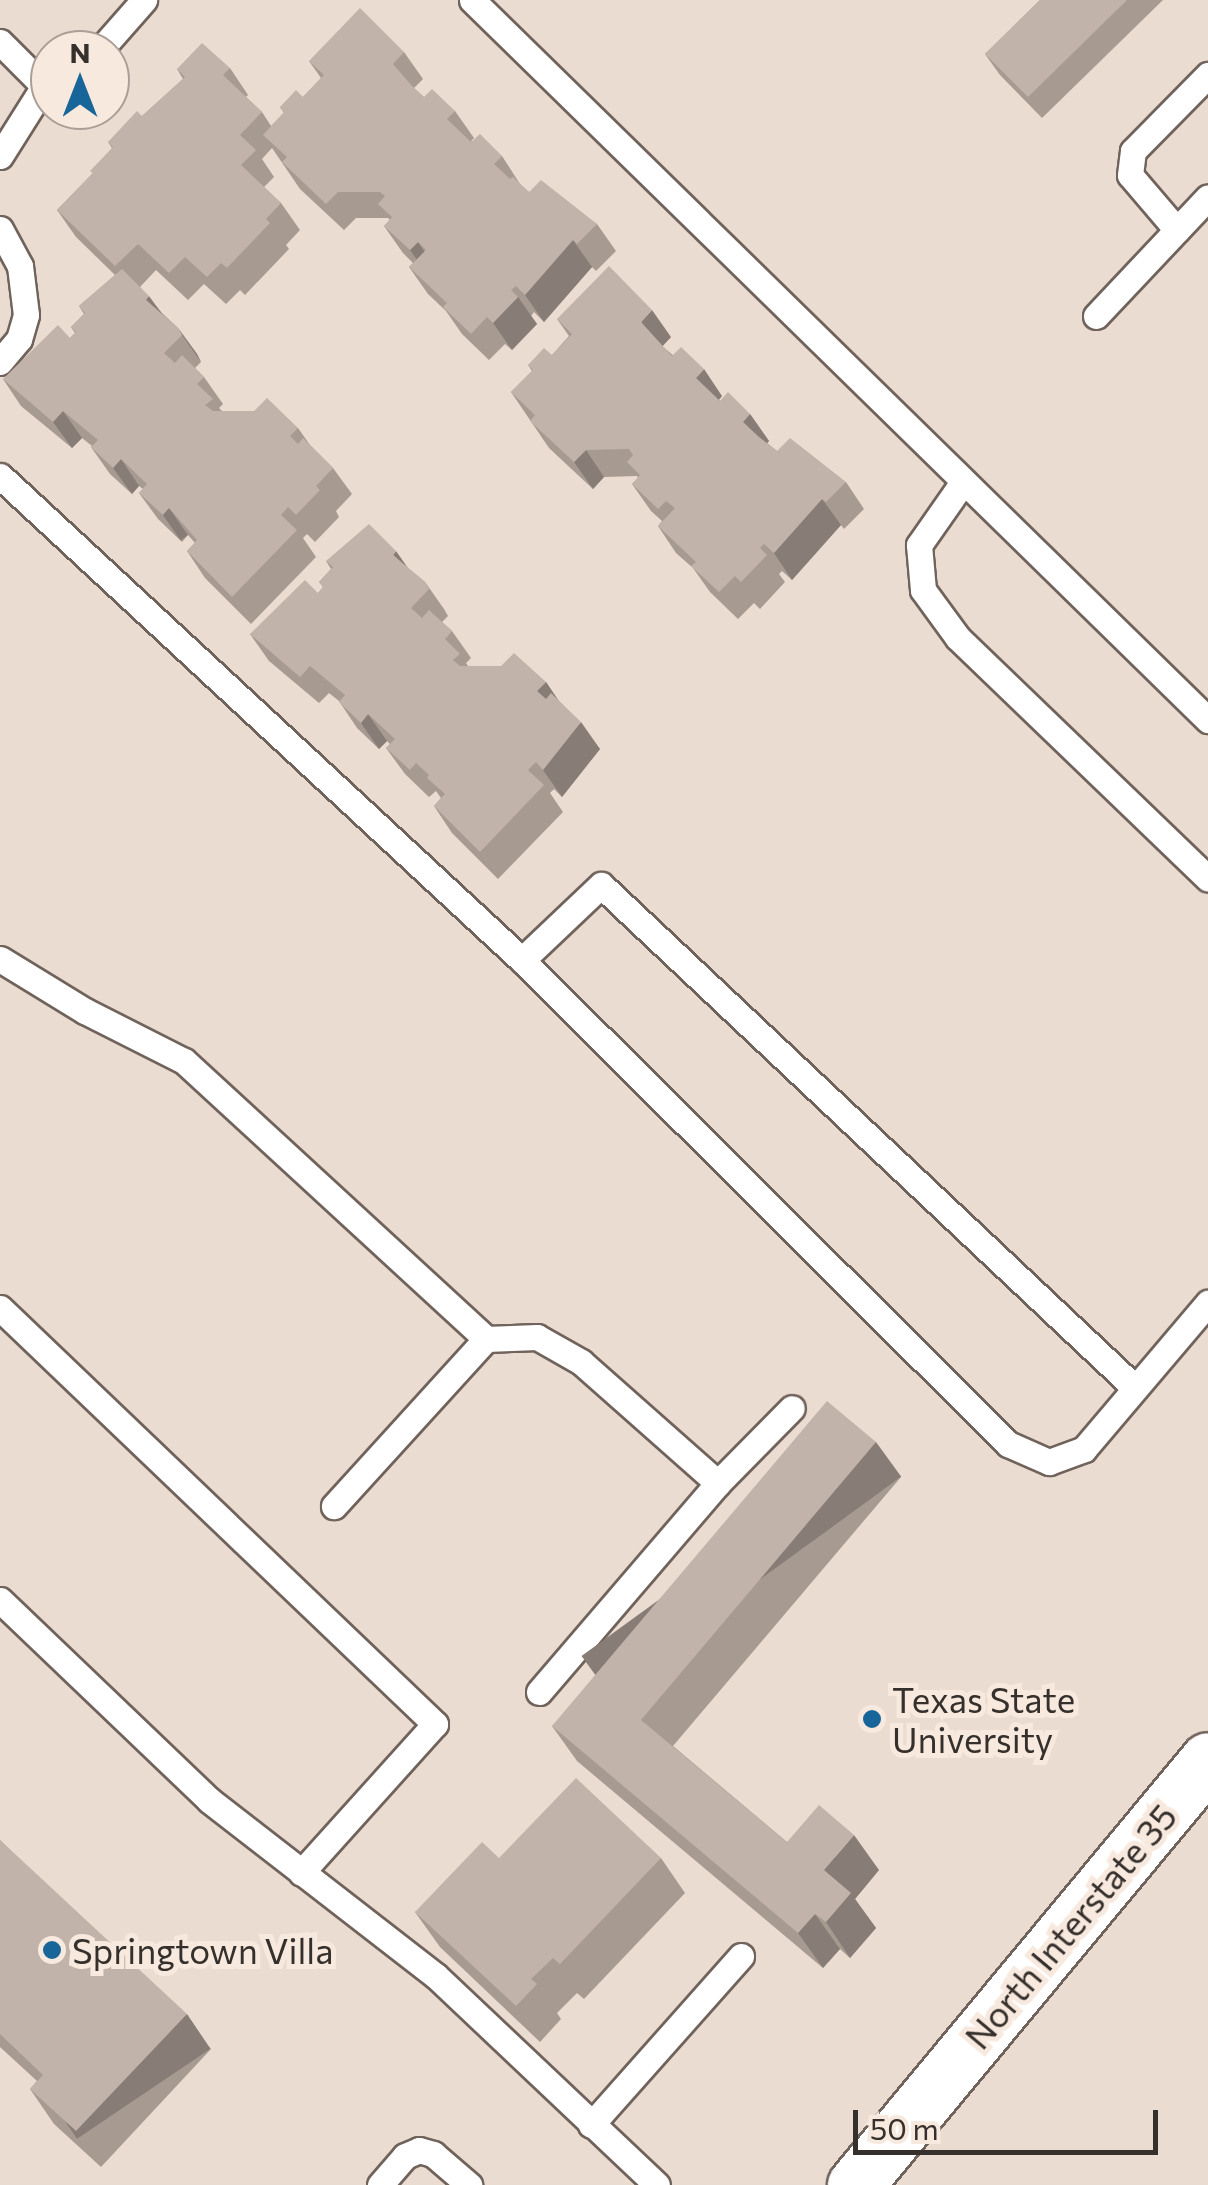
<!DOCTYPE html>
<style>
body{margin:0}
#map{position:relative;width:1208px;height:2185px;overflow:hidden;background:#ebdcd2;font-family:Commissioner,sans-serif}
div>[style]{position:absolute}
.roads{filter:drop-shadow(2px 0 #70635b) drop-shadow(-2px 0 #70635b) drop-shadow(0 2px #70635b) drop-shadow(0 -2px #70635b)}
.lane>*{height:25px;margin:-12.5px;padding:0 12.5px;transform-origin:12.5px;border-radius:12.5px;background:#fff}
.secondary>*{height:55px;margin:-27.5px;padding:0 27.5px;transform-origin:27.5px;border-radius:27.5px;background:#fff}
.wall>*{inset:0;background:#a69a91}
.shaded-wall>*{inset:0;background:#877d76;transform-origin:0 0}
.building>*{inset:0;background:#c1b3a9}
.dots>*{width:28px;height:28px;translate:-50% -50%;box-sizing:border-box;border:5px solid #f8e9df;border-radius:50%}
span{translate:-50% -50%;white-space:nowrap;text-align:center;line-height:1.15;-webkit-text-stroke:10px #f8e9df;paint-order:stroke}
.poi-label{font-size:35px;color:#35302c}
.left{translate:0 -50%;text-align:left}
.street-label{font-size:35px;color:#35302c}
.north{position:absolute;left:30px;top:30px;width:100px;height:100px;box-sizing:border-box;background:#f8e9df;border:2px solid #aa9f97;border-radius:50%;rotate:0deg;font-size:28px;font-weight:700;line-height:40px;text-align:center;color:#35302c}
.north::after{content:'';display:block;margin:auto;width:35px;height:45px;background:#186699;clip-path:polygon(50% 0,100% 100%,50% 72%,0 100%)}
.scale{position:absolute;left:853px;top:2110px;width:305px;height:45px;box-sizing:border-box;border:5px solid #35302c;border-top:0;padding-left:12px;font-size:30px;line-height:35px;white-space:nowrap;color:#35302c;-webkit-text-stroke:8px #f8e9df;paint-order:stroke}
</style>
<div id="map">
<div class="roads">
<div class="lane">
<div style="left:472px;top:0;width:1030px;rotate:44.37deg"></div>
<div style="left:0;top:42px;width:62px;rotate:45deg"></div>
<div style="left:44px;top:86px;width:6px"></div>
<div style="left:100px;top:50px;width:67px;rotate:-48.7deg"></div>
<div style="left:0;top:156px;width:83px;rotate:-57.8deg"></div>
<div style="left:0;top:229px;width:42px;rotate:61.6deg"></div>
<div style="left:20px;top:266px;width:49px;rotate:83deg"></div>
<div style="left:26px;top:315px;width:25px;rotate:106deg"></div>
<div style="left:19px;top:339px;width:30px;rotate:130deg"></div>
<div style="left:1177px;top:230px;width:72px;rotate:-130.5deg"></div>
<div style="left:1130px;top:175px;width:24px;rotate:-83deg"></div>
<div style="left:1133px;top:151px;width:107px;rotate:-45.4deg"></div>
<div style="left:1096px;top:316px;width:163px;rotate:-46.7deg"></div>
<div style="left:0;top:476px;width:712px;rotate:42.84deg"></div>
<div style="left:522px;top:960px;width:686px;rotate:44.88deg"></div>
<div style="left:1008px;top:1444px;width:45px;rotate:23.7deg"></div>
<div style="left:1049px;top:1462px;width:37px;rotate:-20deg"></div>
<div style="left:1084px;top:1449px;width:192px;rotate:-49.7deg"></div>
<div style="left:963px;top:482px;width:77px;rotate:124.9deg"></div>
<div style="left:919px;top:545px;width:45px;rotate:84.9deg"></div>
<div style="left:923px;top:590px;width:59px;rotate:53.9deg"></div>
<div style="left:958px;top:638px;width:347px;rotate:43.9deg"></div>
<div style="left:0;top:959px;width:100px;rotate:31.5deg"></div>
<div style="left:85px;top:1011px;width:111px;rotate:26.8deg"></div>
<div style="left:184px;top:1061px;width:410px;rotate:42.6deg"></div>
<div style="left:486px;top:1339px;width:226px;rotate:132.3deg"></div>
<div style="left:522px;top:960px;width:109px;rotate:-43.5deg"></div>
<div style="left:601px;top:885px;width:732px;rotate:43.28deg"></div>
<div style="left:0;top:1308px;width:602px;rotate:43.72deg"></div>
<div style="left:435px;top:1724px;width:200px;rotate:132deg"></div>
<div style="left:486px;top:1339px;width:51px;rotate:-2.2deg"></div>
<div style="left:537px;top:1337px;width:51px;rotate:29.6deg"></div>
<div style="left:581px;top:1362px;width:183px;rotate:41.5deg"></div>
<div style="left:0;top:1600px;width:289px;rotate:43.7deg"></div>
<div style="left:209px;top:1800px;width:287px;rotate:37.8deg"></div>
<div style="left:436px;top:1976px;width:304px;rotate:43.4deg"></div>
<div style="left:539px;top:1692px;width:275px;rotate:-49.4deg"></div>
<div style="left:718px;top:1483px;width:105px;rotate:-45.4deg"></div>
<div style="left:591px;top:2125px;width:226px;rotate:-48.4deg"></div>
<div style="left:380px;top:2185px;width:38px;rotate:-49deg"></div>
<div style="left:405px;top:2156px;width:15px;rotate:-23deg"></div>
<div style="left:419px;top:2150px;width:15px;rotate:16deg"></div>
<div style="left:433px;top:2154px;width:48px;rotate:40.7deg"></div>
</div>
<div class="secondary">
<div style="left:855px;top:2185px;width:552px;rotate:-50.29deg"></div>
</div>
</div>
<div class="wall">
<div style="clip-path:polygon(1040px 0,1163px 0,1042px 118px,1000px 75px,985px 54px)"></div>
<div style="clip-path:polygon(404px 52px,423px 79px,414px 88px,424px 97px,455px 111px,474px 138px,471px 141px,502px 156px,520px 184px,529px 192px,597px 224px,616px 251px,596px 271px,592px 267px,544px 322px,534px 312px,531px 316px,537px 324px,512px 350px,505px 344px,489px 360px,462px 334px,446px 311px,428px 294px,409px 267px,413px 263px,403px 253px,384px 226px,390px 220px,388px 218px,356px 218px,344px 230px,300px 189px,272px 148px,262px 159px,274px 177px,264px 187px,281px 203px,300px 230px,286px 245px,289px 249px,245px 295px,240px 290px,226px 304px,204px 284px,188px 300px,156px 270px,140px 287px,162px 313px,178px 328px,197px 354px,201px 362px,195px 368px,204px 377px,223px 404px,219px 408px,222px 411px,298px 428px,310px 445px,333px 468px,352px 494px,336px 511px,339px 517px,315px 542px,307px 534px,303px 538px,316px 557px,251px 624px,205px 578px,187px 551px,195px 543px,188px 535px,182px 542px,158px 519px,139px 493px,143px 489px,139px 486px,132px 494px,110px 474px,91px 447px,92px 446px,82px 438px,72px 448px,21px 406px,3px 379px,70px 338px,75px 333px,71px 327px,84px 314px,79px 306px,115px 275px,76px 237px,57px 210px,92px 174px,112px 148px,108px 142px,142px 116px,183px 79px,177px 69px,230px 68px,248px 95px,246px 97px,262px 112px,271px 126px,284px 113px,280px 107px,303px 97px,321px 78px,309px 61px)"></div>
<div style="clip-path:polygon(557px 319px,671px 337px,662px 346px,722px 396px,719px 400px,750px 414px,769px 441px,767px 443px,777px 451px,846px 482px,864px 509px,844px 529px,841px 525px,792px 580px,782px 571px,779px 574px,785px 582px,760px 609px,754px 603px,738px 619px,710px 592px,693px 568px,676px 553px,658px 526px,662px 521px,651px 511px,632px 484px,638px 478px,637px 476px,604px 477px,593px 489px,549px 448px,511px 392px,532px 371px,528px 365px,552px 355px,569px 336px)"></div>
<div style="clip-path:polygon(326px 561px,408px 568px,425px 582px,444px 609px,448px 616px,442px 622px,452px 631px,471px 658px,466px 663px,468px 666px,546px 682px,559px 701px,600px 749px,562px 797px,554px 789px,550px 793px,563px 812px,498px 879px,452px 833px,434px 806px,441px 798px,436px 791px,429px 797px,405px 774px,386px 748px,390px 744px,387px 741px,379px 749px,357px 728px,339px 701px,329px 693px,319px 703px,269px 661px,250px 634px,318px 593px,323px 587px,319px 582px,331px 569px)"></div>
<div style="clip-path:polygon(901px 1477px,673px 1746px,787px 1842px,879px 1870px,855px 1899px,876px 1928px,850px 1958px,840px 1949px,823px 1968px,577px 1761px,552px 1726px)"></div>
<div style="clip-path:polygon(0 1840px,211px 2049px,101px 2167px,54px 2124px,30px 2089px,37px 2081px,0 2047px)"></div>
<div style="clip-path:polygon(499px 1858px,661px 1858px,685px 1893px,584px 1999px,577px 1993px,557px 2013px,561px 2019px,540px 2042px,440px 1947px,415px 1912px)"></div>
</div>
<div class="shaded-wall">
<div style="clip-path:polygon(573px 240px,592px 267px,544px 322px,525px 295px)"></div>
<div style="clip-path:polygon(418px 242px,436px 269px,429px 277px,410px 250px)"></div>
<div style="clip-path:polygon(149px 296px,168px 322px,146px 300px)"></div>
<div style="clip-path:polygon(518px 297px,537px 324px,512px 350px,493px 323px)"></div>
<div style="clip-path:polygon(652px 310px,671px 337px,660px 349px,641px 322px)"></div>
<div style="clip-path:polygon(178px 328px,197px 354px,201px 362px,182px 335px)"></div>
<div style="clip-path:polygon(704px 369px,722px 396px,715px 404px,696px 378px)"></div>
<div style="clip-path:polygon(63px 411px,82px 438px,72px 448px,53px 422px)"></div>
<div style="clip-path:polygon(750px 414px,769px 441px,762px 449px,743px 422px)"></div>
<div style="clip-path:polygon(586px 450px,604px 477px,593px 489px,574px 462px)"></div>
<div style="clip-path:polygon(121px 459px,139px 486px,132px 494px,113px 468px)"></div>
<div style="clip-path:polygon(822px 499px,841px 525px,792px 580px,774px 553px)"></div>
<div style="left:169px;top:508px;width:33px;height:9px;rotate:55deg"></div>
<div style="clip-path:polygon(396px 551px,415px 578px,393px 555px)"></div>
<div style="clip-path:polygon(546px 682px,564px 709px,556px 718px,537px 691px)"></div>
<div style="clip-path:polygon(368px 714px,387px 741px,379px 749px,361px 723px)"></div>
<div style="clip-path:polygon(581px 722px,600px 749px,562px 797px,543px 770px)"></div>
<div style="left:876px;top:1442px;width:43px;height:364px;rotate:54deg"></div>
<div style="clip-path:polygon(854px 1835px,879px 1870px,855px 1899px,876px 1928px,850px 1958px,826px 1922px,824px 1870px)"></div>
<div style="clip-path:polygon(815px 1914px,840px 1949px,823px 1968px,798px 1933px)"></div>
<div style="left:187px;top:2014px;width:42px;height:161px;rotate:56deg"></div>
</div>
<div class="building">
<div style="clip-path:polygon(1040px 0,1127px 0,1028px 97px,985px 54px)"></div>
<div style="clip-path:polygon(360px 8px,404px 52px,393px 64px,412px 86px,424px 97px,432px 89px,455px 111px,447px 119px,471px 142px,480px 134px,502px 156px,494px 164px,510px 179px,513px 177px,529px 192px,541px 180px,597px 224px,577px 244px,573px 240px,525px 295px,516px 286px,511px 290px,518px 297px,493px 323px,487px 317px,471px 334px,443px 307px,447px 303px,409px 267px,426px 250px,418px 242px,410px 250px,384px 226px,392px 217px,378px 204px,385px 196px,380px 192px,338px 192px,326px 204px,282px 162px,287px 157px,263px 135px,284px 112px,280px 107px,296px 90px,303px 97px,324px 75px,309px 61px)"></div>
<div style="clip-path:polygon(202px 43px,230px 68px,223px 75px,262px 112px,240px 135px,256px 150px,241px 165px,281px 203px,266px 219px,270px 223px,227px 268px,221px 263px,207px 277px,185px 257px,169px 273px,138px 244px,115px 266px,57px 210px,93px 173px,90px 171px,113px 147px,108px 142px,137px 111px,142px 116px,185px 77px,177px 69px)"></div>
<div style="clip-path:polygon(609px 266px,652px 310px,641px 322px,661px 344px,672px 356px,681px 347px,704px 369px,696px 378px,720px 401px,728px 392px,750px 414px,743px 422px,759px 437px,777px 451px,790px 438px,846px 482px,826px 502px,822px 499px,774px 553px,764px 544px,760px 548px,767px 555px,741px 582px,735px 576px,719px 592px,691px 566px,696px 562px,658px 526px,675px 508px,666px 501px,658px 509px,632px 484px,640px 475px,627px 462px,633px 455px,629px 449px,586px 450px,574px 462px,530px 421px,535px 415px,511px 392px,533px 370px,528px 365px,544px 348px,552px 355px,572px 334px,557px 319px)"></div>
<div style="clip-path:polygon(122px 269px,149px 296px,146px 300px,178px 328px,182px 335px,164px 353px,175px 363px,182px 355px,204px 377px,197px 384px,213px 399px,205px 405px,213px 411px,254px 411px,267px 398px,298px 428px,290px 436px,298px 444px,303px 438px,333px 468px,316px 486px,320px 490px,296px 515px,288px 507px,281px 515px,297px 530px,232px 597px,187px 551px,197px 540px,169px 508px,163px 515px,139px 493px,147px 484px,121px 459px,113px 468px,91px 447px,98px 440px,63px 411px,53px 422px,3px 379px,58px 325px,70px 338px,76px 332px,71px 327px,85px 313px,79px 306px)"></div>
<div style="clip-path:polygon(369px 524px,396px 551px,393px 555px,425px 582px,429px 589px,411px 608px,422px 618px,429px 610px,452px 631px,445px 639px,460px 654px,453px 660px,460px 666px,501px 666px,514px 653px,546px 682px,537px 691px,546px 699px,551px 693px,581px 722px,543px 770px,536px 762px,528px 770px,544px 785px,480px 852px,434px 806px,445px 794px,427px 778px,429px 775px,416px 763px,410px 770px,386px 748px,395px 739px,368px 714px,361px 723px,339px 702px,345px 695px,310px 666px,300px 677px,250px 634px,305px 580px,318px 593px,323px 587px,319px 582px,333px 567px,326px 561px)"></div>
<div style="clip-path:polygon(827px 1401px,876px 1442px,641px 1720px,787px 1842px,819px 1805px,854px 1835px,824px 1870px,851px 1893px,826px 1922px,815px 1914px,798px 1933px,552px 1726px)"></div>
<div style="clip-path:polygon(576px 1778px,661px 1858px,560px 1964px,553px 1958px,531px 1979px,537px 1984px,516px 2006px,415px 1912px,482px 1842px,499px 1858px)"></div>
<div style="clip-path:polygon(0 1840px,187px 2014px,76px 2131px,30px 2089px,43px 2075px,0 2034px)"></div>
</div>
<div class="dots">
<div style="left:872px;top:1719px;background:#186699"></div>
<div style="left:52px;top:1950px;background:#186699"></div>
</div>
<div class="poi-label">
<span class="left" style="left:892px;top:1719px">Texas State<br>University</span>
<span class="left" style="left:72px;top:1950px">Springtown Villa</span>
</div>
<div class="street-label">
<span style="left:1070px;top:1926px;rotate:-50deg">North Interstate 35</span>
</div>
<div class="north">N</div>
<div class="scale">50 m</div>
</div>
